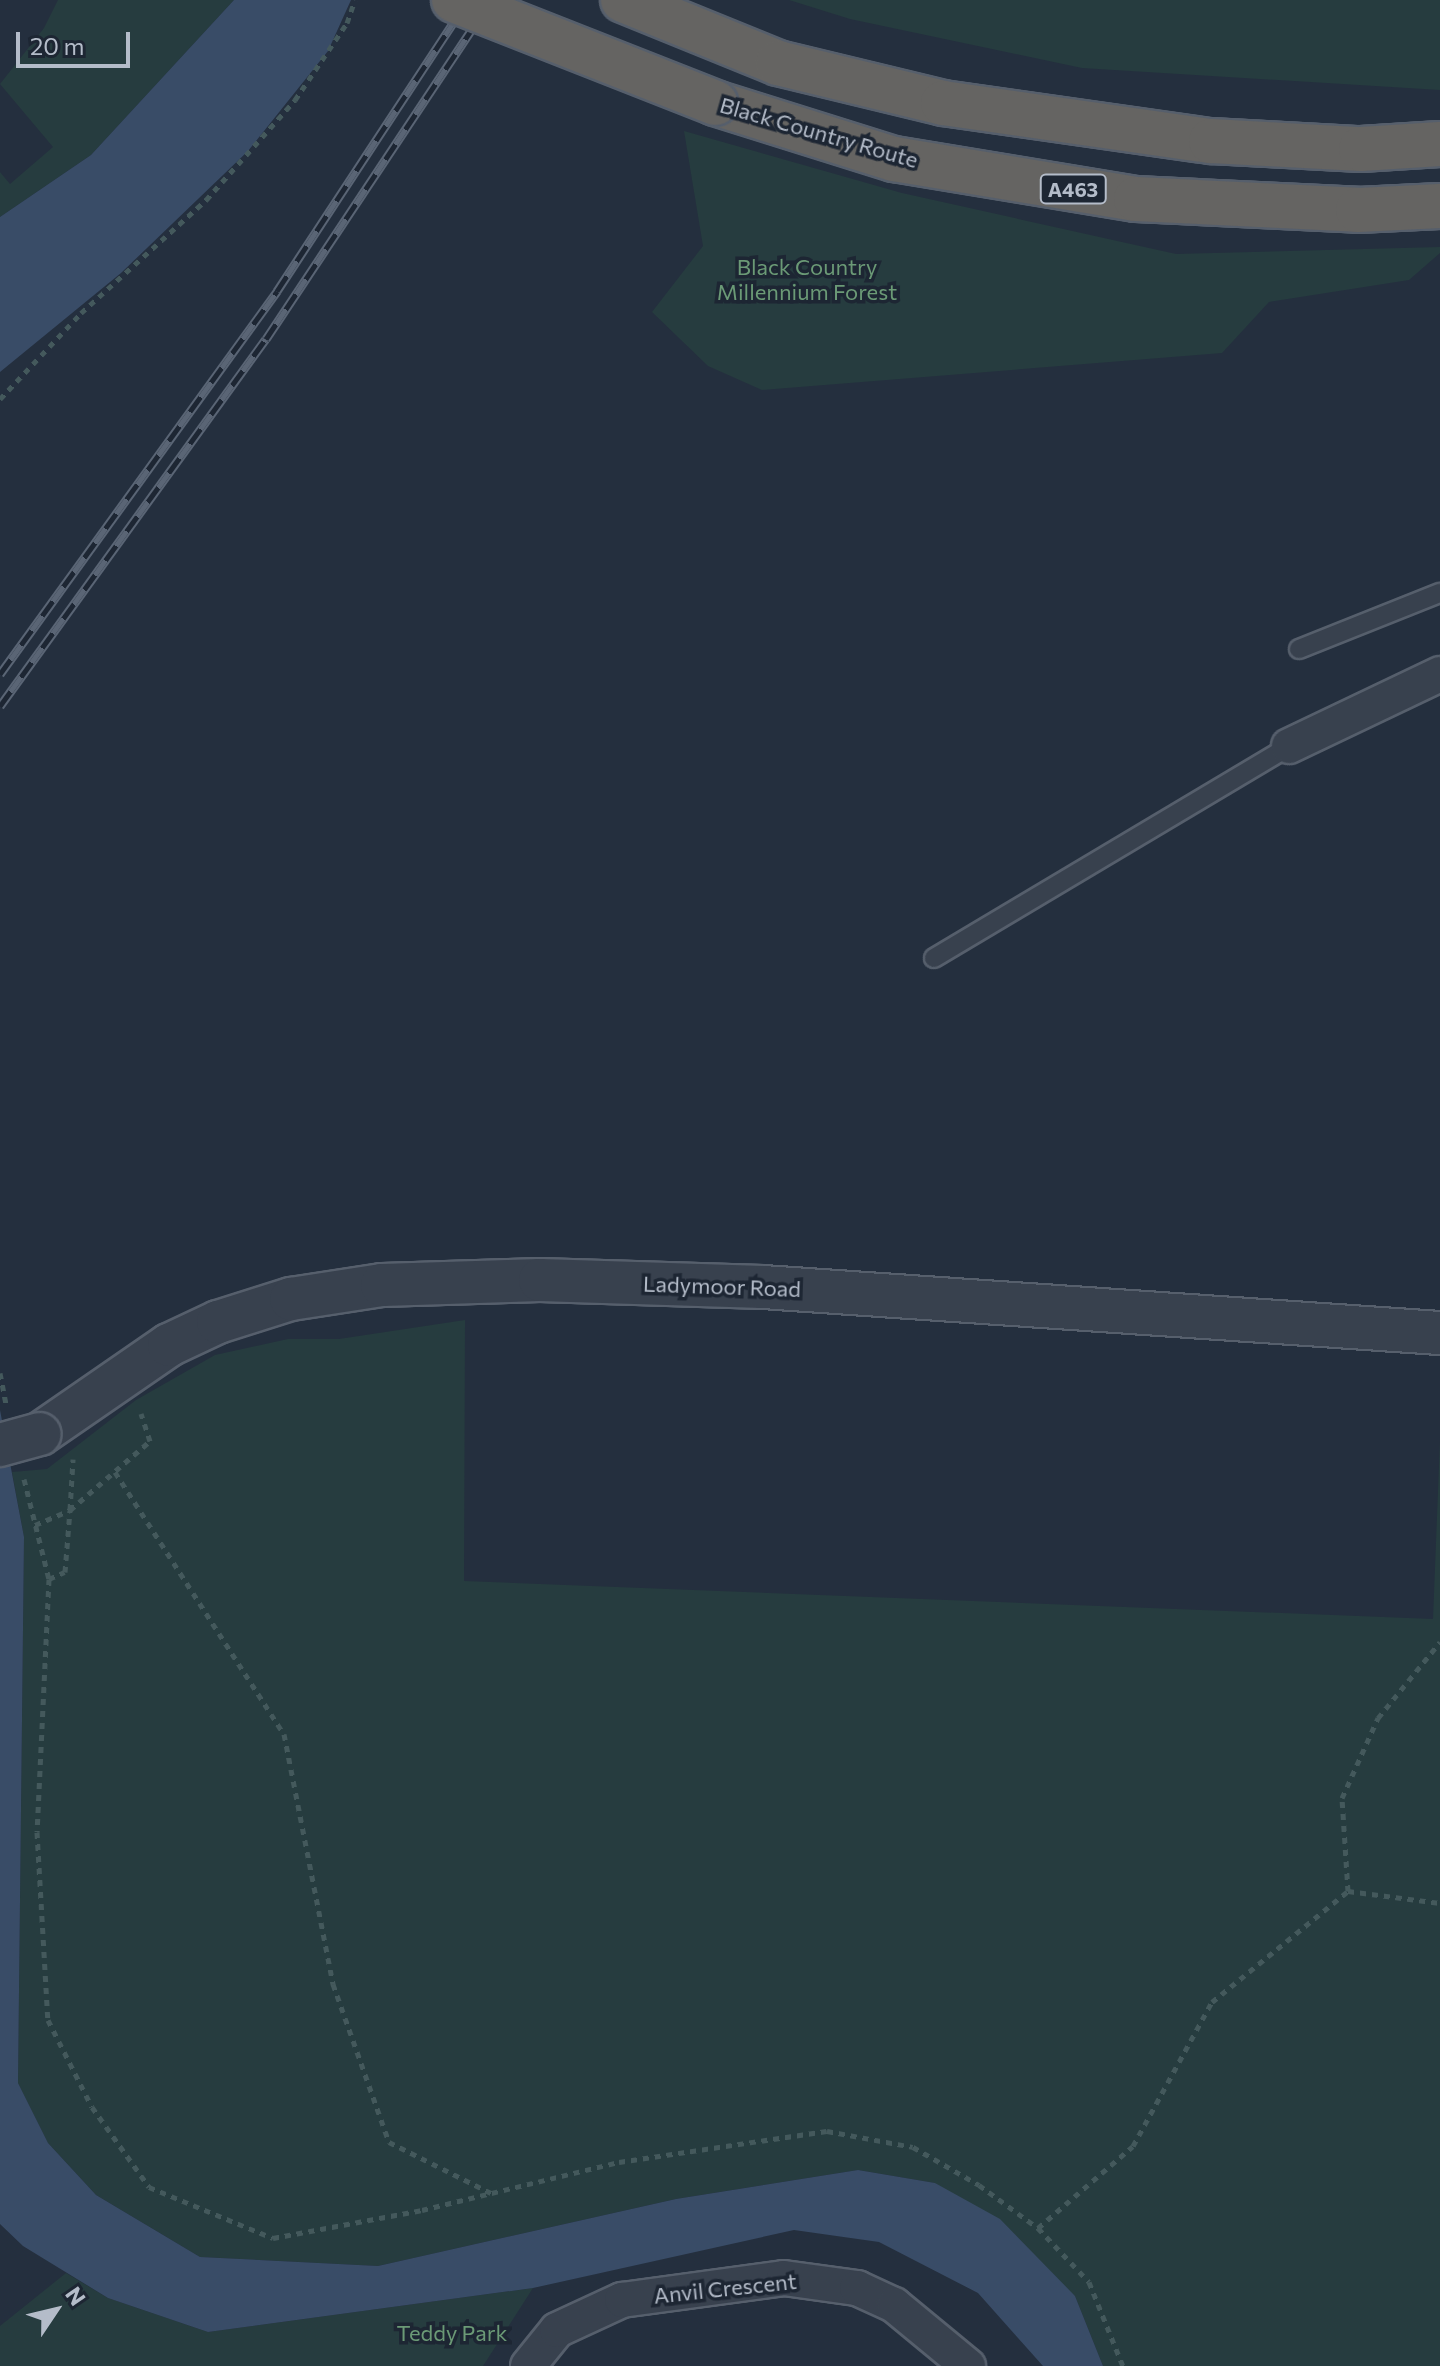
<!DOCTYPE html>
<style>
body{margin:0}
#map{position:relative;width:1440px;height:2366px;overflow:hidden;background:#242f3e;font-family:Commissioner,sans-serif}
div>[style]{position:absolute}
.green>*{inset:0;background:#263c3f}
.water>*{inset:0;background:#394c67}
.path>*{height:5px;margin-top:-2.5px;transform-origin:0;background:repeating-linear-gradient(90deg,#44595c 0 6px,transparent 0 12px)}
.roads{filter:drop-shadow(2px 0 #565f6c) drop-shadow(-2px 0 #565f6c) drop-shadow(0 2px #565f6c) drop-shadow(0 -2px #565f6c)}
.service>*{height:18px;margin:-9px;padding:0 9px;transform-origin:9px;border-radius:9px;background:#38414e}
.minor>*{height:34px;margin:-17px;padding:0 17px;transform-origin:17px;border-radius:17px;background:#38414e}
.tertiary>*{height:42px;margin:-21px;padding:0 21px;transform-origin:21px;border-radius:21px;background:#38414e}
.trunk>*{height:44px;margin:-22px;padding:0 22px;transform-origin:22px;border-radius:22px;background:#656462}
.rail>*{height:9px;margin-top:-4.5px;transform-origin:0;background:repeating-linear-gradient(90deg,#1d2633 0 18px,#5a6575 0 36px);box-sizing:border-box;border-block:2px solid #5a6575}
.bridges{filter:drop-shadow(2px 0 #565f6c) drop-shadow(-2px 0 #565f6c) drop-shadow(0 2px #565f6c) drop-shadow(0 -2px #565f6c)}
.tertiary-bridge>*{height:42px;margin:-21px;padding:0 21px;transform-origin:21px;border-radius:21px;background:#38414e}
.trunk-bridge>*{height:44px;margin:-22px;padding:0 22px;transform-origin:22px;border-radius:22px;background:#656462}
span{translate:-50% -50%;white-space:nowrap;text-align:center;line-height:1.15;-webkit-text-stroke:7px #1d2633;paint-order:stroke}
.shield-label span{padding:2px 6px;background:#1d2633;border:2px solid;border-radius:6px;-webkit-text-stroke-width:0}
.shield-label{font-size:20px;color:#b4bcc9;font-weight:700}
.street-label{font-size:22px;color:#b4bcc9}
.park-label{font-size:22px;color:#6b9a76}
.north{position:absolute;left:16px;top:2270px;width:80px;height:80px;-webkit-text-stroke:6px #1d2633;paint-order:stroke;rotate:55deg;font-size:22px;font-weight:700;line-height:32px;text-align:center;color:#b4bcc9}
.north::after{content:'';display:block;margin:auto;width:28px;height:36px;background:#b4bcc9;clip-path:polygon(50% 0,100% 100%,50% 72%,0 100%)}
.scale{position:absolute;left:16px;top:32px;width:114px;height:36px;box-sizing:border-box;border:4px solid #b4bcc9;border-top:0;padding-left:10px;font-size:24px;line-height:28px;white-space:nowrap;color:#b4bcc9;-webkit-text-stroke:6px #1d2633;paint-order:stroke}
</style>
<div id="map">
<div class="green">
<div style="clip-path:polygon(58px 0,234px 0,91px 155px,0 217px,0 172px,10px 184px,53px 147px,0 84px,44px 28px)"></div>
<div style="clip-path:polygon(789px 0,1440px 0,1440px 90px,1082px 68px,850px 19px)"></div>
<div style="clip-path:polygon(684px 131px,902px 193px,1176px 254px,1440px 247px,1440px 253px,1409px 280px,1269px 302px,1222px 353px,762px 390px,708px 366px,652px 312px,703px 246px)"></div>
<div style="clip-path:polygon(465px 1320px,464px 1581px,1433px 1619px,1440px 1440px,1440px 2366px,1103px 2366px,1075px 2296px,935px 2183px,858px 2170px,676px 2199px,378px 2266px,200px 2257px,96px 2195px,48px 2143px,18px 2083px,24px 1537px,12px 1472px,47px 1469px,136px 1400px,215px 1355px,288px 1339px,339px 1339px)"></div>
<div style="clip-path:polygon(66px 2273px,108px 2298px,208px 2332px,533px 2288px,483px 2366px,0 2366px,0 2326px)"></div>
</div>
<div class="water">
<div style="clip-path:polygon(234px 0,351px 0,328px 51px,248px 151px,121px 273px,0 372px,0 217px,91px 155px)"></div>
<div style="clip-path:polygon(0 1410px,24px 1537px,18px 2083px,48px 2143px,96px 2195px,200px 2257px,378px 2266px,676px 2199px,858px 2170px,935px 2183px,1000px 2219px,1075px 2296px,1103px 2366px,1043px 2366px,978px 2293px,879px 2242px,794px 2230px,533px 2288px,208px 2332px,108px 2298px,23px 2246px,0 2224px)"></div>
</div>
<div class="path">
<div style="left:0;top:399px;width:118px;rotate:-46.7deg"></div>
<div style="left:81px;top:313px;width:169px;rotate:-42.1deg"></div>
<div style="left:206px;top:200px;width:134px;rotate:-48.3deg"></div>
<div style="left:295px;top:100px;width:93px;rotate:-56deg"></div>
<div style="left:347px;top:23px;width:24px;rotate:-71deg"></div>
<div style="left:0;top:1373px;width:31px;rotate:79deg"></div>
<div style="left:115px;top:1472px;width:312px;rotate:57.2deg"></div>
<div style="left:284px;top:1734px;width:255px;rotate:78.9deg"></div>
<div style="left:333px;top:1984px;width:168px;rotate:70.5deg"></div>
<div style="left:389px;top:2142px;width:114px;rotate:26.6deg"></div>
<div style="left:24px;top:1479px;width:103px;rotate:76deg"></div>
<div style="left:49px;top:1579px;width:253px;rotate:92.7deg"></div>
<div style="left:37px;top:1832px;width:188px;rotate:86.7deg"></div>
<div style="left:48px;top:2020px;width:97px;rotate:63.2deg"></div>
<div style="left:92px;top:2107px;width:98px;rotate:54.5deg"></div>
<div style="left:149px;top:2187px;width:134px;rotate:22.4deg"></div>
<div style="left:273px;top:2238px;width:152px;rotate:-10.6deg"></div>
<div style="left:422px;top:2210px;width:203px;rotate:-13.7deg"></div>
<div style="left:619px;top:2162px;width:210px;rotate:-8.5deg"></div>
<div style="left:827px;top:2131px;width:87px;rotate:10.5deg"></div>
<div style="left:913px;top:2147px;width:76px;rotate:29.9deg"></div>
<div style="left:979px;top:2185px;width:73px;rotate:36.1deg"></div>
<div style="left:1038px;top:2228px;width:74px;rotate:46.6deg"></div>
<div style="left:1089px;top:2282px;width:91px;rotate:68deg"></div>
<div style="left:35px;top:1525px;width:38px;rotate:-23deg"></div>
<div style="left:70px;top:1510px;width:51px;rotate:-86.6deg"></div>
<div style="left:49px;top:1579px;width:17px;rotate:-24deg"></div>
<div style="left:65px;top:1572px;width:62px;rotate:-85.4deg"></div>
<div style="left:70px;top:1510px;width:106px;rotate:-40.8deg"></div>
<div style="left:150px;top:1441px;width:29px;rotate:-108deg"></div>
<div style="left:1348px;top:1891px;width:93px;rotate:-93.7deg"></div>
<div style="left:1342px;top:1798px;width:88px;rotate:-65.8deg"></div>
<div style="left:1378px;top:1718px;width:98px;rotate:-50.8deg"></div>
<div style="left:1038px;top:2228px;width:125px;rotate:-40.8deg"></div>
<div style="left:1133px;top:2146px;width:164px;rotate:-61.3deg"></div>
<div style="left:1212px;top:2002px;width:176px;rotate:-39.2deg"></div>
<div style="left:1348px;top:1891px;width:93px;rotate:7.4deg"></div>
</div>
<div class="roads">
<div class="service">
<div style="left:1299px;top:649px;width:152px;rotate:-21.7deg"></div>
<div style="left:934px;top:958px;width:413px;rotate:-30.8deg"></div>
</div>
<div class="minor">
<div style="left:1289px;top:746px;width:167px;rotate:-25.5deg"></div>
<div style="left:528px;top:2366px;width:46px;rotate:-51.1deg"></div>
<div style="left:557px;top:2330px;width:72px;rotate:-24.8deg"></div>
<div style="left:622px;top:2300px;width:163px;rotate:-7.7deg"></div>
<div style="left:784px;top:2278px;width:74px;rotate:7.8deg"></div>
<div style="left:857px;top:2288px;width:41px;rotate:24.7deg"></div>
<div style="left:894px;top:2305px;width:96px;rotate:39.5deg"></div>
</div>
<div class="tertiary">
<div style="left:40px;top:1434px;width:157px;rotate:-34.6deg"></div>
<div style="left:169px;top:1345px;width:54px;rotate:-25.1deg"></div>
<div style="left:218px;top:1322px;width:77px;rotate:-17.5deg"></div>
<div style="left:291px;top:1299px;width:92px;rotate:-8.7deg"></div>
<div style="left:382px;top:1285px;width:158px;rotate:-1.8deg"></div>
<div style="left:540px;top:1280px;width:223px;rotate:1.8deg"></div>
<div style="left:763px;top:1287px;width:679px;rotate:3.89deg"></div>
</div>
<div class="trunk">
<div style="left:623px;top:0;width:167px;rotate:22.1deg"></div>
<div style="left:778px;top:63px;width:170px;rotate:13.6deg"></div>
<div style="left:943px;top:103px;width:271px;rotate:8.1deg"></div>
<div style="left:1211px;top:141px;width:150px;rotate:3.1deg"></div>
<div style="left:1361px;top:149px;width:79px;rotate:-3.6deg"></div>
<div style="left:715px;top:103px;width:188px;rotate:17.4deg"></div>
<div style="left:894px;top:159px;width:245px;rotate:9.4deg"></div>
<div style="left:1136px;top:199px;width:222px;rotate:2.8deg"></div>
<div style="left:1358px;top:210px;width:82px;rotate:-2.8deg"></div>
</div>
</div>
<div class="rail">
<div style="left:0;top:674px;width:473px;rotate:-54.1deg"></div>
<div style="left:277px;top:291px;width:348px;rotate:-56.7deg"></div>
<div style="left:0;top:706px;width:453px;rotate:-54.1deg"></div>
<div style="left:266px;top:339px;width:407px;rotate:-56.4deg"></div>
</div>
<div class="bridges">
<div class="tertiary-bridge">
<div style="left:0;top:1445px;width:41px;rotate:-15.4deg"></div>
</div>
<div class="trunk-bridge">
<div style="left:454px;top:0;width:281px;rotate:21.5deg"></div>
</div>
</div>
<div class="shield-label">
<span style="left:1073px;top:189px">A463</span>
</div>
<div class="street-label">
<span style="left:819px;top:132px;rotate:16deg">Black Country Route</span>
<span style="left:722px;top:1286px;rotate:2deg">Ladymoor Road</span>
<span style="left:725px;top:2288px;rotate:-6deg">Anvil Crescent</span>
</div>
<div class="park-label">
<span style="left:807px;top:279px">Black Country<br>Millennium Forest</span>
<span style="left:452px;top:2333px">Teddy Park</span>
</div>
<div class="north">N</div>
<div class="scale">20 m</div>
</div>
